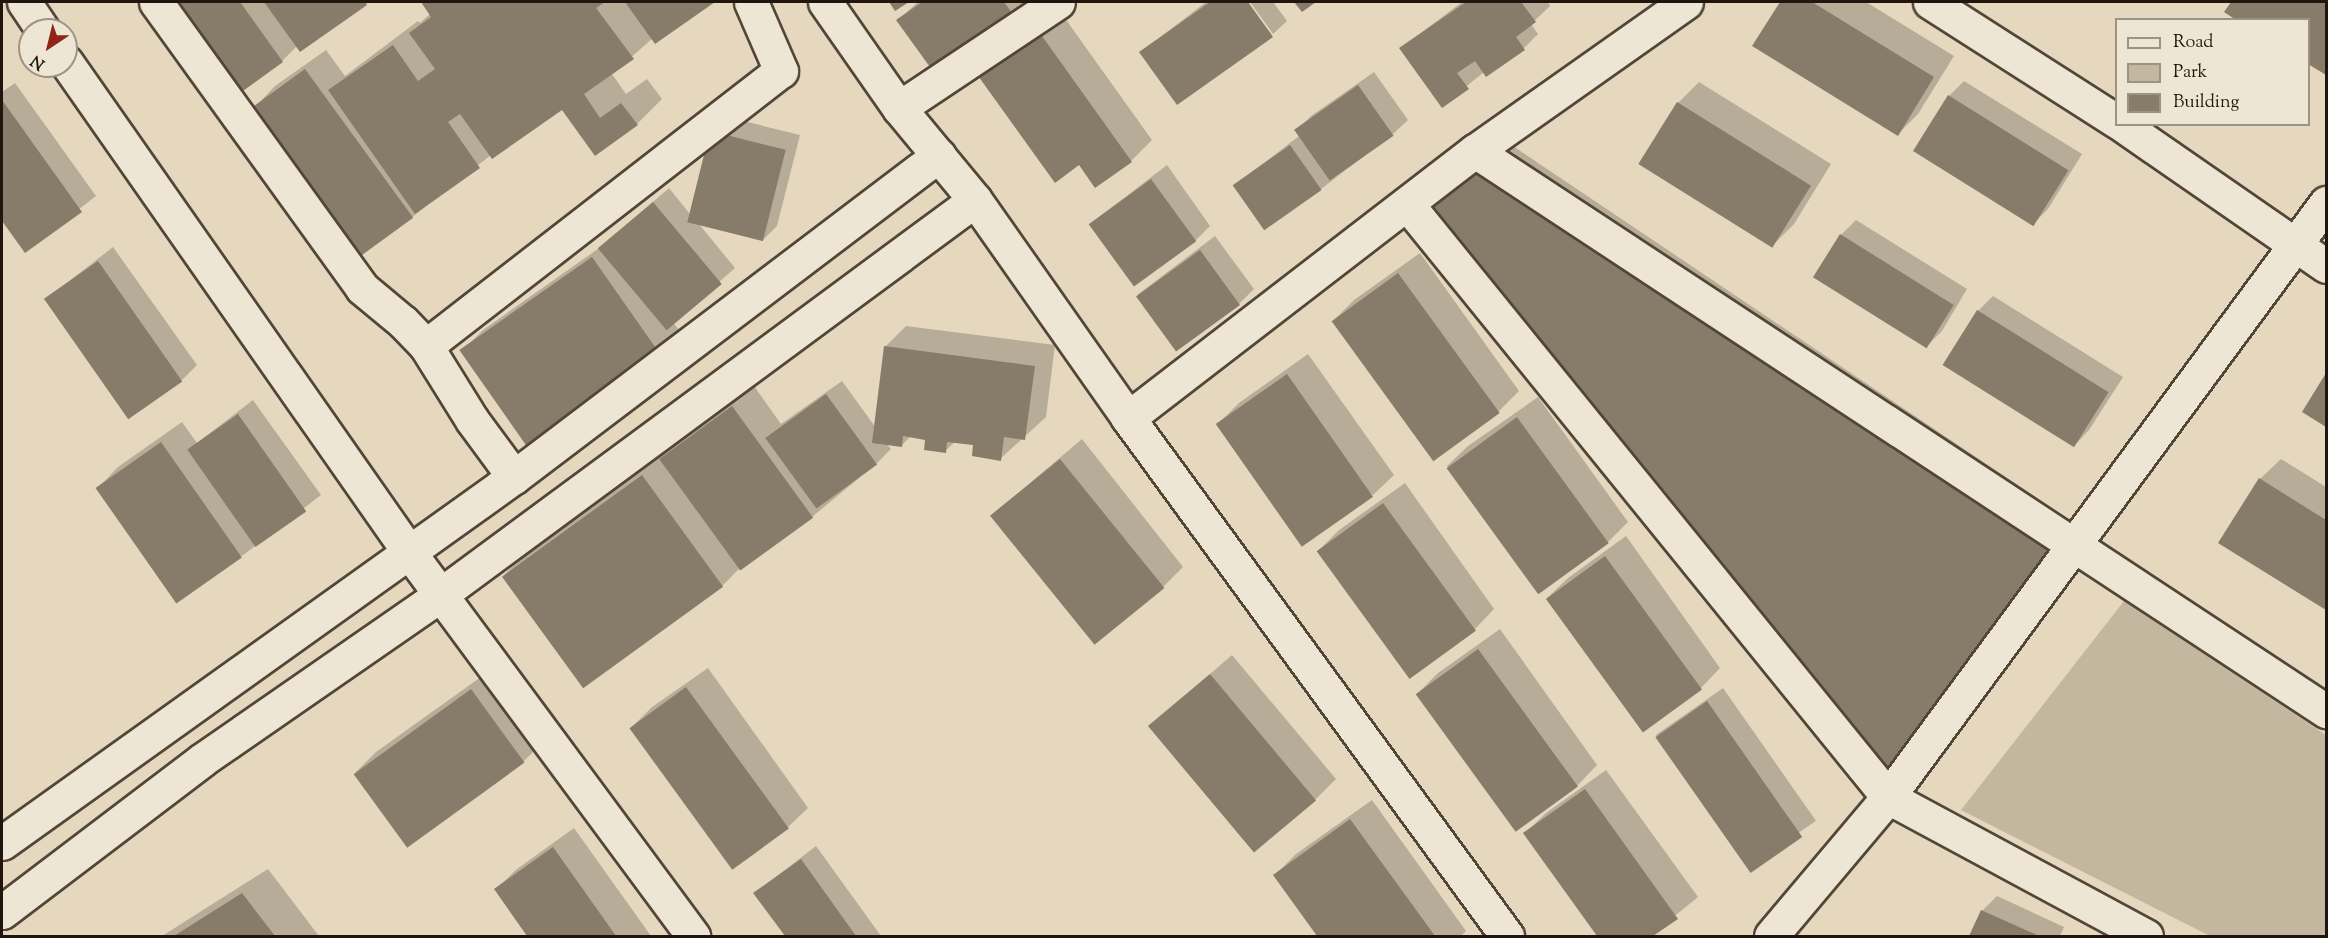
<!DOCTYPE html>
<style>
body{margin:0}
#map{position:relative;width:2328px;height:938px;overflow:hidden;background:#e5d8be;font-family:"Sorts Mill Goudy",serif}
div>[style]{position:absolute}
.green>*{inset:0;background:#c4b7a0}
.shadow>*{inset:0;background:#0003;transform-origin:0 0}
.building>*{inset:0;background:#877b69;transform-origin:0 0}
.roads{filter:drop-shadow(2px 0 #524639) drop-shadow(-2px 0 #524639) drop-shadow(0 2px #524639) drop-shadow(0 -2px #524639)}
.minor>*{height:33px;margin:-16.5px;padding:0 16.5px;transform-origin:16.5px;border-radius:16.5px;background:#eee6d5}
span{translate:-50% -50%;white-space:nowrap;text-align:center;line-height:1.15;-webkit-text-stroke:4.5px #eee6d5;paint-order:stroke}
.frame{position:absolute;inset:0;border:3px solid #21160d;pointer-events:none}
.legend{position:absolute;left:2115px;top:18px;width:195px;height:108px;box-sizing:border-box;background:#eee6d5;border:2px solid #9c9385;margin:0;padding:8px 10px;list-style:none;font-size:18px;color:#21160d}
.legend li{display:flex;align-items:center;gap:12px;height:30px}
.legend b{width:30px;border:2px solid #9c9385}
.north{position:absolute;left:18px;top:18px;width:60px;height:60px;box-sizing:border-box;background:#eee6d5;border:2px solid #9c9385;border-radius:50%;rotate:215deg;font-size:16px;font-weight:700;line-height:24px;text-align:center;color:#21160d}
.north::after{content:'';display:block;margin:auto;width:21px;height:27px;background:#8f2418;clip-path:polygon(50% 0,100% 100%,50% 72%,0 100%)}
</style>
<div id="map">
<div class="green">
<div style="clip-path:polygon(2124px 601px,2326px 735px,2326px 936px,2210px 936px,1961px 810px)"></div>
</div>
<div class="shadow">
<div style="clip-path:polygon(165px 2px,369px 2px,300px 50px,297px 46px,282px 61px)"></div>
<div style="clip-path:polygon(422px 2px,713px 2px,656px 42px,653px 38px,612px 74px,626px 94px,647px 79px,662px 99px,637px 124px,595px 154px,563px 108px,491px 155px,411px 218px,255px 107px,275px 86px,326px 50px,345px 76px,418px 21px,420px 23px,431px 13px)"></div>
<div style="clip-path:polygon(918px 2px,1029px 2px,1014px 16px,898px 20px)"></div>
<div style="clip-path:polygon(1206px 2px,1246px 2px,1272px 35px,1177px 103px,1141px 52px)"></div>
<div style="clip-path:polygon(1250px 2px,1273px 2px,1287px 21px,1273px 34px)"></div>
<div style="clip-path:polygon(1462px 2px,1548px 2px,1550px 6px,1531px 24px,1538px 34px,1524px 48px,1484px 72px,1442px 106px,1401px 48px)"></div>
<div style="clip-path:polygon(1782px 2px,1866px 2px,1954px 56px,1918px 114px,1897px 135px,1754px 46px)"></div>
<div style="clip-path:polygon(2233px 2px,2326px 2px,2326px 73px,2308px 62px,2308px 20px,2226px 12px)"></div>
<div style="clip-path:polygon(1059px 10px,1152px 140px,1131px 161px,1095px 186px,1079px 163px,978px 73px)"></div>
<div style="clip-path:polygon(1374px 72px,1408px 120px,1393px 134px,1321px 189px,1235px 185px,1299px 136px,1296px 131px,1311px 116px)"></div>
<div style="clip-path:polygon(1964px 81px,2082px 154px,2048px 209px,2033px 224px,1949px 96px)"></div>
<div style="clip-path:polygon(1699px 82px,1831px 164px,1794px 224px,1773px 245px,1678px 103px)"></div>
<div style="clip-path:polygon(15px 83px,96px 196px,25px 251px,2px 218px,2px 92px)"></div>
<div style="clip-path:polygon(727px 117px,800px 135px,777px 226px,762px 241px,699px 224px,735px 268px,673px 322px,681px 333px,660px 354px,462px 351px,483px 330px,602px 246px,669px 188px,690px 214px)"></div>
<div style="clip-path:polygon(1507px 142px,2077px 525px,1917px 749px,1427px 210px)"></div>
<div style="clip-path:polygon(1167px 165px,1210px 226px,1195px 241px,1090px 224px)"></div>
<div style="clip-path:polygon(1856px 220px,1967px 289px,1942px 331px,1927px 346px,1815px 276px,1841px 235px)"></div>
<div style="clip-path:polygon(1215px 236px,1254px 289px,1239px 304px,1137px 295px)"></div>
<div style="clip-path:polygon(113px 247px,197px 365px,182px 380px,46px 299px)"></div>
<div style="clip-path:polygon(1420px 253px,1519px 391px,1498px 412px,1333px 321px,1354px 300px)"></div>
<div style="clip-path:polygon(1993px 296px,2123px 377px,2089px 430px,2075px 445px,1978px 311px)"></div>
<div style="clip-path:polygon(906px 326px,1055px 345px,1046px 417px,1000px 459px,975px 444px,955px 442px,945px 451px,927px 438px,911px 436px,902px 445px,886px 443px,891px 449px,876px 464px,812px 517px,741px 567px,722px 586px,503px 576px,524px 555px,754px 386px,781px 424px,842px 381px,876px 428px,886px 346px)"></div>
<div style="clip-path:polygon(1308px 354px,1394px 475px,1373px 495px,1218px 424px,1239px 403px)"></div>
<div style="clip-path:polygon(2326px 376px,2326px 425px,2304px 411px)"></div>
<div style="clip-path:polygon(1538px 397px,1628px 522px,1607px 543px,1538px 593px,1447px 466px,1468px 446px)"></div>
<div style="clip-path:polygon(253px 400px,321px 495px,242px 556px,98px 488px,118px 467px,182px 422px,197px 443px)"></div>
<div style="clip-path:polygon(1082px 439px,1183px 567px,1163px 587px,992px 515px)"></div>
<div style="clip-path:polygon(2281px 459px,2326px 487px,2326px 608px,2220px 543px,2260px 479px)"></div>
<div style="clip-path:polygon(1405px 483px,1494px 609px,1474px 630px,1318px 551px,1339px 530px)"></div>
<div style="clip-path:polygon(1626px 536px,1720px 668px,1700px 689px,1547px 598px,1568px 578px)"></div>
<div style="clip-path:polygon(1500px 629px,1597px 765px,1577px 786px,1417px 694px,1438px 673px)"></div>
<div style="clip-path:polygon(1232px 655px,1336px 779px,1315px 800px,1150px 726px)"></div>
<div style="clip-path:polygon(708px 668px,808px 808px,787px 828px,631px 728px,652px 707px)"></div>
<div style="clip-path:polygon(492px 669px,544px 741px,523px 762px,355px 773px,376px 752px)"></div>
<div style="left:1723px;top:688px;width:162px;height:82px;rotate:55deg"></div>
<div style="clip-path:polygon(1606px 770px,1698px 897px,1650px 936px,1598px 936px,1525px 833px,1546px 813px)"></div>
<div style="clip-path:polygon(1372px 800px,1466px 931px,1461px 936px,1319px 936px,1275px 875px,1296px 854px)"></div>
<div style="clip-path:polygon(574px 828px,651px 936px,529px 936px,496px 889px,517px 869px)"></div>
<div style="clip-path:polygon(816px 846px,881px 936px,787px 936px,755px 893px)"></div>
<div style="clip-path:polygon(268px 869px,319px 936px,162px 936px)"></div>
<div style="clip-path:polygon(1997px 896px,2064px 927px,2060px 936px,1970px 936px,1982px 911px)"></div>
</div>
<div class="building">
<div style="clip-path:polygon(164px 2px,240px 2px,283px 62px,232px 99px)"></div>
<div style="clip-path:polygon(264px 2px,365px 2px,367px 5px,300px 52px)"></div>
<div style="clip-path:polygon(421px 2px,605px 2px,596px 8px,634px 59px,584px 94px,600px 118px,621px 103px,638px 125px,595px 156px,562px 110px,492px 159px,460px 114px,448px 122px,480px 168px,415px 214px,328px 90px,393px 45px,418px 81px,435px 69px,409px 33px,431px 17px)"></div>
<div style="clip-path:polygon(625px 2px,715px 2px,655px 44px)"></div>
<div style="clip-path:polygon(889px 2px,909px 2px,895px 11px)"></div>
<div style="clip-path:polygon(922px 2px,1004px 2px,1015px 17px,935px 74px,896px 20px)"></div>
<div style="clip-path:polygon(1210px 2px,1248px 2px,1273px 37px,1177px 105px,1139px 52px)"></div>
<div style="clip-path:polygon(1294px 2px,1316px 2px,1302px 12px)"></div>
<div style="clip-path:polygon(1466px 2px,1521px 2px,1536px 22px,1516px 37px,1525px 50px,1486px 77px,1475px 61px,1457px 73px,1469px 89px,1442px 108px,1399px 48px)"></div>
<div style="clip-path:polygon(1780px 2px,1812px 2px,1934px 77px,1898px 136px,1752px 46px)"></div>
<div style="clip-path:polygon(2231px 2px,2326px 2px,2326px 75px,2308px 64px,2308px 20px,2236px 20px,2224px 12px)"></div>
<div style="clip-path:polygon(1037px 29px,1132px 162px,1095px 188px,1079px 165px,1055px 183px,976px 73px)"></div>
<div style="left:305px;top:69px;width:184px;height:64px;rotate:54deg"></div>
<div style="left:1358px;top:85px;width:62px;height:78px;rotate:55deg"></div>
<div style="left:1948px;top:95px;width:142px;height:66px;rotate:32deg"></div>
<div style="clip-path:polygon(2px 100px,82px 212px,25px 253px,2px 221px)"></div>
<div style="left:1677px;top:102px;width:158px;height:73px;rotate:32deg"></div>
<div style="left:710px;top:131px;width:78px;height:94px;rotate:14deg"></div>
<div style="left:1290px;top:145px;width:55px;height:70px;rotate:55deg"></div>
<div style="clip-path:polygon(1481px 166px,2053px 550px,1892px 776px,1425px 210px)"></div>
<div style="left:1151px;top:179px;width:77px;height:77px;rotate:54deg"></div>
<div style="left:653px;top:202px;width:107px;height:72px;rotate:50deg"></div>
<div style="left:1840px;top:234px;width:134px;height:51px;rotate:32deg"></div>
<div style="left:1200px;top:250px;width:68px;height:79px;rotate:54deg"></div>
<div style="left:592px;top:257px;width:120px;height:162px;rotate:55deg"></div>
<div style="left:98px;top:261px;width:147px;height:66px;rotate:55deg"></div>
<div style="left:1398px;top:273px;width:173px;height:82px;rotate:54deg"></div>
<div style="left:1977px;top:310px;width:155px;height:65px;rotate:32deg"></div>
<div style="clip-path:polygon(884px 346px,1035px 366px,1025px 440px,1004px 437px,1001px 461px,972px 456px,973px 445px,947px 442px,946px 453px,924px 450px,925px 440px,903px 436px,902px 447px,872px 443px)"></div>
<div style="clip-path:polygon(2326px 373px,2326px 427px,2302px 412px)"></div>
<div style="left:1287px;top:374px;width:150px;height:87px;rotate:55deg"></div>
<div style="left:826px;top:394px;width:87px;height:75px;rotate:54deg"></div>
<div style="left:732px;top:406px;width:138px;height:90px;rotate:54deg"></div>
<div style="left:238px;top:414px;width:119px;height:62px;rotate:55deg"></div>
<div style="left:1517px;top:417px;width:156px;height:87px;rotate:54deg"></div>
<div style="left:161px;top:442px;width:141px;height:80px;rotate:55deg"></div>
<div style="left:1060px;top:459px;width:166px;height:90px;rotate:51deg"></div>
<div style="left:642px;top:475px;width:138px;height:173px;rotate:54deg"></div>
<div style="clip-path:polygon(2259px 478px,2326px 520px,2326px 610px,2218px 543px)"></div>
<div style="left:1383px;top:503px;width:158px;height:82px;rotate:54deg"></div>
<div style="left:1605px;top:556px;width:165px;height:73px;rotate:54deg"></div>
<div style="left:1478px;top:649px;width:170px;height:77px;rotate:54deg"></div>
<div style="left:1210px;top:674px;width:165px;height:81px;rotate:50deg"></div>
<div style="left:686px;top:687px;width:175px;height:70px;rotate:54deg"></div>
<div style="left:471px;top:689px;width:91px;height:145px;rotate:54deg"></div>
<div style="left:1707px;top:701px;width:166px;height:63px;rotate:55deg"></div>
<div style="clip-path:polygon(1585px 789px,1678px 919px,1653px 936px,1597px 936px,1523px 833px)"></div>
<div style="clip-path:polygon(1350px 819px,1435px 936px,1317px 936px,1273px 875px)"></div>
<div style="clip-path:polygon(553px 847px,616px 936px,527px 936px,494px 889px)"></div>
<div style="clip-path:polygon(801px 859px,856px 936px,785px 936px,753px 893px)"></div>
<div style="clip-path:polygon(242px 893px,275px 936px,174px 936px)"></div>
<div style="clip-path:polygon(1981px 910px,2039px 936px,1969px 936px)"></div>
</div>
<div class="roads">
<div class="minor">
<div style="left:24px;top:2px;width:34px;rotate:56deg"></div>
<div style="left:156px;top:2px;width:352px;rotate:54.2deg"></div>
<div style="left:362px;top:288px;width:53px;rotate:39.7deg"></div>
<div style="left:403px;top:322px;width:33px;rotate:46deg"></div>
<div style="left:426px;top:346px;width:87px;rotate:58.1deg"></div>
<div style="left:472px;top:420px;width:71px;rotate:53.6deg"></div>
<div style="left:825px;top:2px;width:129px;rotate:55.1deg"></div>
<div style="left:899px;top:108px;width:119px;rotate:50.4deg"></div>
<div style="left:975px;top:200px;width:266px;rotate:54.9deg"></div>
<div style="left:1128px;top:418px;width:642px;rotate:53.81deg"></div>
<div style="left:1930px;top:2px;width:221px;rotate:32.6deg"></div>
<div style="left:66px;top:62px;width:598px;rotate:55.01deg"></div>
<div style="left:409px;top:552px;width:478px;rotate:53.5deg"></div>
<div style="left:899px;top:108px;width:191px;rotate:-33.7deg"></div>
<div style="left:2121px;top:124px;width:249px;rotate:34.7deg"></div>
<div style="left:1475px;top:151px;width:1019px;rotate:33.35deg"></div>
<div style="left:1407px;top:204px;width:764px;rotate:50.95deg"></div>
<div style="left:1888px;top:797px;width:293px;rotate:28.3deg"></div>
<div style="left:426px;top:346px;width:449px;rotate:-37.8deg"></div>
<div style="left:781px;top:71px;width:75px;rotate:-113.5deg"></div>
<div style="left:1128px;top:418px;width:438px;rotate:-37.6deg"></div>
<div style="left:1475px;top:151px;width:258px;rotate:-35.2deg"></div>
<div style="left:2px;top:843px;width:629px;rotate:-35.56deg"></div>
<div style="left:514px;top:477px;width:533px;rotate:-37.15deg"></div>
<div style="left:2px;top:912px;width:251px;rotate:-37.2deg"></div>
<div style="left:202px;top:760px;width:290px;rotate:-34.7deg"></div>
<div style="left:440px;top:595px;width:665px;rotate:-36.44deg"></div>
<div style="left:1771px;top:936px;width:182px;rotate:-49.9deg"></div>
<div style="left:1888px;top:797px;width:738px;rotate:-53.6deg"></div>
</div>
</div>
<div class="frame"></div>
<ul class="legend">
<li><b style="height:8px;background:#eee6d5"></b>Road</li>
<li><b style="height:16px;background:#c4b7a0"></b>Park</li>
<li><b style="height:16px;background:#877b69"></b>Building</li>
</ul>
<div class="north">N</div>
</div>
